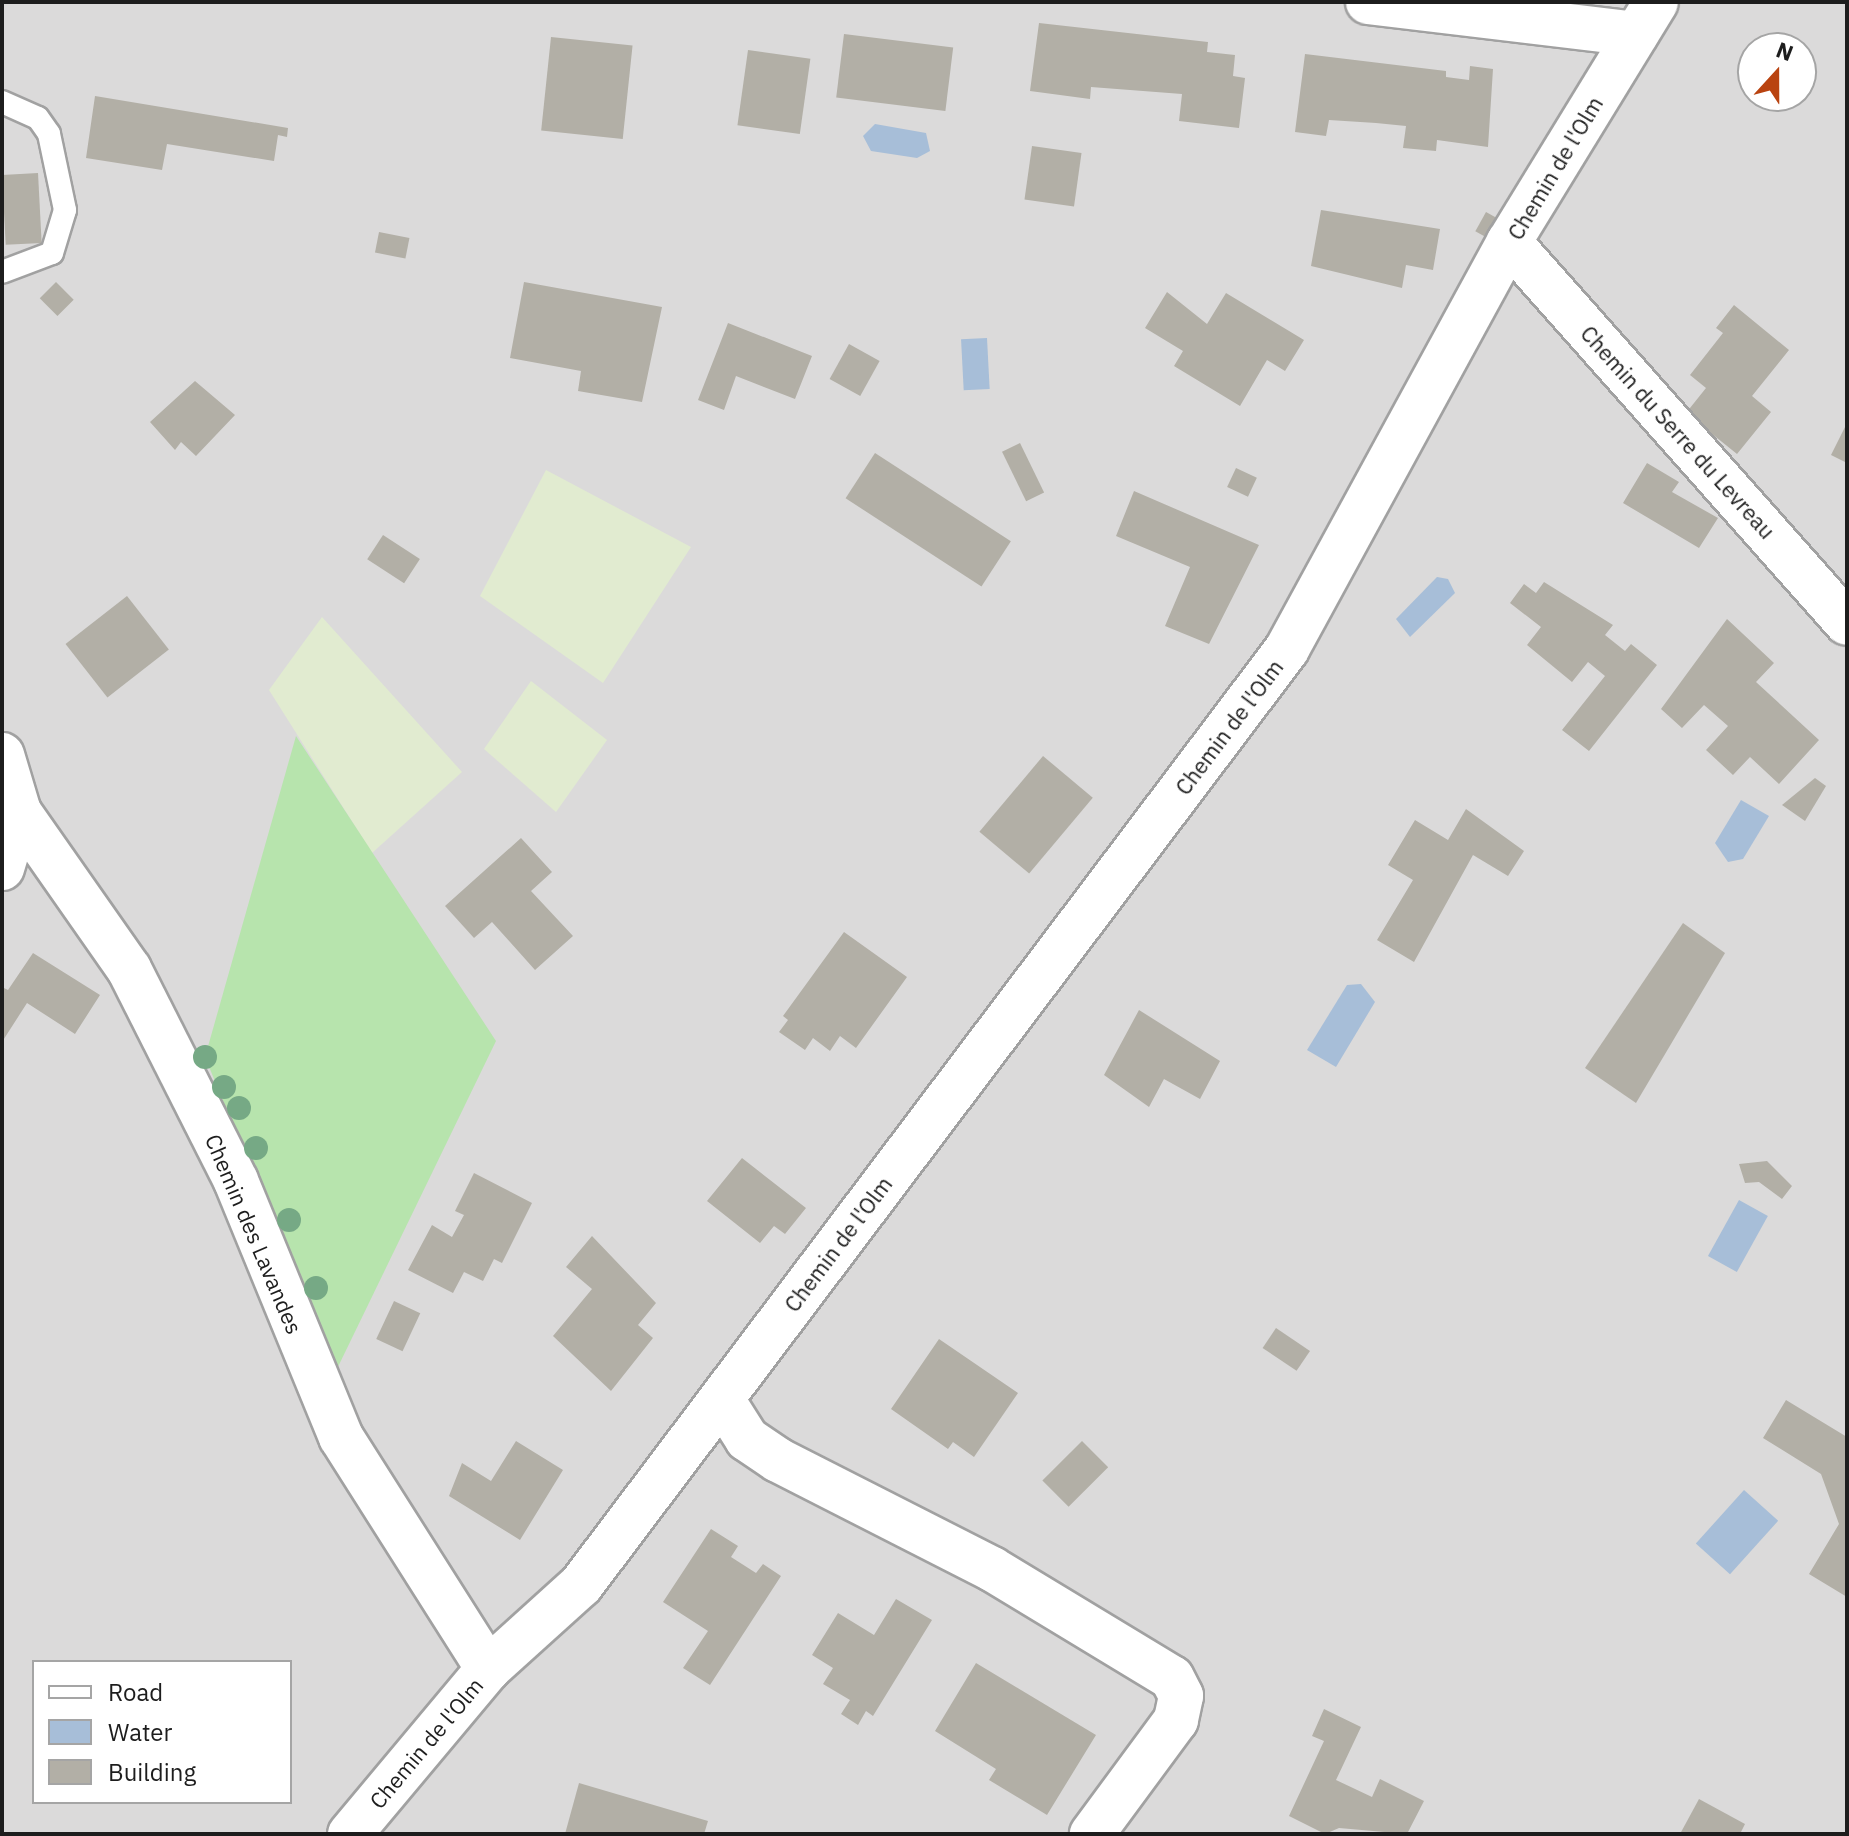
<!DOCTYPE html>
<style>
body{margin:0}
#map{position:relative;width:1849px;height:1836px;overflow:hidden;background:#edede3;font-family:"IBM Plex Sans",sans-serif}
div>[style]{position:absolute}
.residential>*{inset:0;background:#dbdada}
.farmland>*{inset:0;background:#e1ebd0}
.grass>*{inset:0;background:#b7e4ad}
.water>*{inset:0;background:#a7bed8;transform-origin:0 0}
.building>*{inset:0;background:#b2afa6;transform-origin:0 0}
.roads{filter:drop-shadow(2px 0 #a1a1a1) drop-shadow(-2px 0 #a1a1a1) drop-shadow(0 2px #a1a1a1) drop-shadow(0 -2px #a1a1a1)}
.lane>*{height:22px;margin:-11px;padding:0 11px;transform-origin:11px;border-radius:11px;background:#fff}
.street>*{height:44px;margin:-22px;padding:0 22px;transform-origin:22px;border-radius:22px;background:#fff}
.trees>*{width:24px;height:24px;margin:-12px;border-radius:50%;background:#76a985}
span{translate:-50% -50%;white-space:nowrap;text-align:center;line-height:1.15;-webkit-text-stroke:6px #fff;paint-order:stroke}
.street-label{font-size:22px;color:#1d1d1d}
.frame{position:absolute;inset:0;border:4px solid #1d1d1d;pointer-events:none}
.legend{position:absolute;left:32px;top:1660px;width:260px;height:144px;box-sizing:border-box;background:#fff;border:2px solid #a5a5a5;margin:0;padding:10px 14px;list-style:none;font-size:24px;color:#1d1d1d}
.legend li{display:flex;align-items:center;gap:16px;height:40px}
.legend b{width:40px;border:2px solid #a5a5a5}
.north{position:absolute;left:1737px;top:32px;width:80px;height:80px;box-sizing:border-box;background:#fff;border:2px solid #a5a5a5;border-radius:50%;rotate:21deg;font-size:22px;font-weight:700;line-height:32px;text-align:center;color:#1d1d1d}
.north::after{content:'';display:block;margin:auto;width:28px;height:36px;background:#b94310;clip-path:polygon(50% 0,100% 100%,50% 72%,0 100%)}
</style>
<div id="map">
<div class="residential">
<div style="clip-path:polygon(evenodd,2px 2px,1847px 2px,1847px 1834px,2px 1834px,2px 2px,1753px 48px,1801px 48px,1801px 96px,1753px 96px,1753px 48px,2px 2px,34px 1662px,290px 1662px,290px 1802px,34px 1802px,34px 1662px)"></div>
</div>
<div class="farmland">
<div style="clip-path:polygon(546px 470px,691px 547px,603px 683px,480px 596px)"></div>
<div style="clip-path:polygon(322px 617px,462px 772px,372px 853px,269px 690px)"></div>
<div style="clip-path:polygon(531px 681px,607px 740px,556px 812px,484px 749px)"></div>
</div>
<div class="grass">
<div style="clip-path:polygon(296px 736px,496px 1041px,335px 1373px,205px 1057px)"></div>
</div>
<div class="water">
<div style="clip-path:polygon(875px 124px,926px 133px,930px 151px,917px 158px,871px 151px,863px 136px)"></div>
<div style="left:987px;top:338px;width:51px;height:26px;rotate:87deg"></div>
<div style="clip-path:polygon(1437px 577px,1448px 579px,1455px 593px,1410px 637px,1396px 619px)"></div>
<div style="clip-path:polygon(1741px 800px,1769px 816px,1743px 859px,1728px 862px,1715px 843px)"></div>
<div style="clip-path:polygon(1361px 984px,1375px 1002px,1336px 1067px,1307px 1050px,1347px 985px)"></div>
<div style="left:1739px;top:1200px;width:33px;height:64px;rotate:29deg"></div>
<div style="left:1744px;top:1490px;width:46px;height:72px;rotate:42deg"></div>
</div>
<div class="building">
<div style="clip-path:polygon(1039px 23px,1208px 42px,1207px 52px,1235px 55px,1233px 76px,1245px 78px,1239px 128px,1179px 121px,1182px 94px,1091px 87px,1090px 99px,1030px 91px)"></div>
<div style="left:844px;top:34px;width:110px;height:64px;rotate:7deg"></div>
<div style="left:551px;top:37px;width:82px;height:94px;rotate:6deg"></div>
<div style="left:748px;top:50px;width:63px;height:76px;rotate:8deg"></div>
<div style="clip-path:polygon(1305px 54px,1446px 71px,1446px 77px,1469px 80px,1470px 66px,1493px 69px,1488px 147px,1437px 140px,1436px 151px,1403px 148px,1406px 126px,1376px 123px,1329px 120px,1326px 136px,1295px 132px)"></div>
<div style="clip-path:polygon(95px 96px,288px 128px,287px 137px,278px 135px,274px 161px,167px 144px,162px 170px,86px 158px)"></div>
<div style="left:1032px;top:146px;width:50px;height:54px;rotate:8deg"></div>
<div style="left:38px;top:173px;width:70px;height:36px;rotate:87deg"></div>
<div style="clip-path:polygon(1321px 210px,1440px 229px,1433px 270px,1406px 265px,1402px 288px,1311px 266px)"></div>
<div style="left:1486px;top:212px;width:18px;height:22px;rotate:29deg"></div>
<div style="left:379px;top:232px;width:31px;height:21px;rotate:11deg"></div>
<div style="left:56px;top:282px;width:25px;height:23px;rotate:45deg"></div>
<div style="clip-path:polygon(524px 282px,662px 307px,642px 402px,578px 391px,581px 371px,510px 358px)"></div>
<div style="clip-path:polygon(1167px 292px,1207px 324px,1226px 293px,1304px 340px,1285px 371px,1267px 360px,1240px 406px,1174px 366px,1183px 351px,1145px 328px)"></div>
<div style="clip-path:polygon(1734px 305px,1789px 350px,1752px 396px,1771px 412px,1737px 454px,1686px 413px,1706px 388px,1690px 375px,1723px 333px,1716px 328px)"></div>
<div style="clip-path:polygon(728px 323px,812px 356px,795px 399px,736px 376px,724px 410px,698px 400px)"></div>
<div style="left:849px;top:344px;width:35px;height:40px;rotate:29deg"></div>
<div style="clip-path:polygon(195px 381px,235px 415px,196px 456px,181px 442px,175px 450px,150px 422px)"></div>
<div style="clip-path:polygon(1847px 423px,1847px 463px,1831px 455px)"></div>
<div style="left:1020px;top:443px;width:55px;height:20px;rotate:64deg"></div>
<div style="left:875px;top:453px;width:162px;height:54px;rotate:33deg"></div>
<div style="clip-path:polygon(1647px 463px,1679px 482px,1672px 492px,1718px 518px,1699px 548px,1623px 503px)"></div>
<div style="left:1236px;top:468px;width:23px;height:21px;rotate:25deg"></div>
<div style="clip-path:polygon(1134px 491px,1259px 545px,1209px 644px,1165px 626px,1190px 567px,1116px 536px)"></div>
<div style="left:383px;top:535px;width:44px;height:29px;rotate:33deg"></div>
<div style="clip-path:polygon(1544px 582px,1613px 625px,1605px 635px,1625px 651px,1631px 644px,1657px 665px,1589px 751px,1562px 730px,1605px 676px,1588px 662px,1572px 682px,1527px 645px,1541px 627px,1510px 603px,1524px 584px,1536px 593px)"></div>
<div style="left:127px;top:596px;width:68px;height:78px;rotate:52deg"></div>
<div style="clip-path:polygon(1727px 619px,1774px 663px,1756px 682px,1819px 740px,1779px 784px,1750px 757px,1733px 775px,1706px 750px,1728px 726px,1704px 705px,1682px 728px,1661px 709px)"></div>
<div style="left:1043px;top:756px;width:65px;height:99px;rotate:40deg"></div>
<div style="clip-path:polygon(1815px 778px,1826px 786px,1805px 821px,1782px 805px)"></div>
<div style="clip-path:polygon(1466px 809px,1524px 851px,1508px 876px,1473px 855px,1414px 962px,1377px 940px,1413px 880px,1388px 865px,1415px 820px,1448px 840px)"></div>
<div style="clip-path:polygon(521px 838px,552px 872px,531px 891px,573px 936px,535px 970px,492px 922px,474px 938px,445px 906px)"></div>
<div style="clip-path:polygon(1683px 923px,1725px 953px,1636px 1103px,1585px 1068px)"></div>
<div style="clip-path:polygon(844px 932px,907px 977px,856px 1048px,840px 1036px,830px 1051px,813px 1038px,805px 1050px,779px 1032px,788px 1020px,783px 1016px)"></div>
<div style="clip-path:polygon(33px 953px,100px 995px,75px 1034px,27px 1003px,2px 1042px,2px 987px,8px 990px)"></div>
<div style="clip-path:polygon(1139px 1010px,1220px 1061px,1200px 1099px,1164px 1079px,1149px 1107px,1104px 1075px)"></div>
<div style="clip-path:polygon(742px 1158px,806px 1208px,785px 1234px,774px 1226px,760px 1243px,707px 1201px)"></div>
<div style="clip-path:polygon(1767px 1161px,1792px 1186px,1782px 1199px,1759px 1182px,1745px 1183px,1739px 1164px)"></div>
<div style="clip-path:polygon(474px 1173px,532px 1203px,502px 1263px,494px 1259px,483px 1281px,464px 1272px,453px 1293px,408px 1270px,432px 1225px,452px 1237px,464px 1215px,455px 1211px)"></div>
<div style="clip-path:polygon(592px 1236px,656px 1303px,638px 1325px,653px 1338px,611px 1391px,553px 1336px,592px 1289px,566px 1267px)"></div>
<div style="left:394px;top:1301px;width:29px;height:42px;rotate:25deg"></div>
<div style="left:1276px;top:1328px;width:41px;height:24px;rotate:34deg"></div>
<div style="clip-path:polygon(939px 1339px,1018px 1393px,974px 1457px,953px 1442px,948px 1449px,891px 1409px)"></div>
<div style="clip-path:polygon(1786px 1400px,1847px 1437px,1847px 1597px,1809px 1574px,1839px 1524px,1821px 1474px,1763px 1438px)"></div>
<div style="clip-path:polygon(516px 1441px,563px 1470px,520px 1540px,449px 1496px,462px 1463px,491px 1481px)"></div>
<div style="left:1082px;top:1441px;width:37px;height:56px;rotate:45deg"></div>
<div style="clip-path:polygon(711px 1529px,738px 1546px,731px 1557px,756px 1573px,763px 1564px,781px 1576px,710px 1685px,683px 1668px,708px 1631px,663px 1602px)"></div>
<div style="clip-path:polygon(896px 1599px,932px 1620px,873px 1716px,866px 1711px,858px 1725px,841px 1714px,850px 1700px,823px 1684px,833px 1668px,812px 1655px,838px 1613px,874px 1635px)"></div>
<div style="clip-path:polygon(976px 1663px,1096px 1735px,1047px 1815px,989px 1780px,996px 1769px,935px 1731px)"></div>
<div style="clip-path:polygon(1324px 1709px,1361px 1727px,1336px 1780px,1372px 1797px,1380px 1779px,1424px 1801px,1407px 1834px,1339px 1828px,1325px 1834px,1289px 1816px,1324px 1741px,1312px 1736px)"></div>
<div style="clip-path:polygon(579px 1783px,708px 1821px,704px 1834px,565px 1834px)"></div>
<div style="clip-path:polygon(1699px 1799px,1745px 1824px,1740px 1834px,1680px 1834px)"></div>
</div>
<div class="roads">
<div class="lane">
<div style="left:2px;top:102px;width:39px;rotate:24deg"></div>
<div style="left:38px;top:118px;width:19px;rotate:55deg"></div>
<div style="left:49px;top:134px;width:78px;rotate:78.1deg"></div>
<div style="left:65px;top:210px;width:45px;rotate:106.8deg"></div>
<div style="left:52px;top:253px;width:53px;rotate:159.2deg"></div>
</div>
<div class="street">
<div style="left:1368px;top:2px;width:270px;rotate:6.8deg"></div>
<div style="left:1509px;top:242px;width:509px;rotate:48.42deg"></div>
<div style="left:2px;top:755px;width:59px;rotate:73.4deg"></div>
<div style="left:19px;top:812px;width:192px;rotate:55deg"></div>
<div style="left:129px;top:969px;width:237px;rotate:63.2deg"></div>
<div style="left:236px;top:1181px;width:277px;rotate:67.7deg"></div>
<div style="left:341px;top:1437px;width:275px;rotate:57.6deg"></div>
<div style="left:2px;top:868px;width:59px;rotate:-73.1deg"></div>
<div style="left:723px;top:1401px;width:45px;rotate:57.7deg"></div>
<div style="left:747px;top:1439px;width:37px;rotate:34deg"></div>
<div style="left:778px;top:1460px;width:240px;rotate:27deg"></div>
<div style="left:992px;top:1569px;width:210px;rotate:31.2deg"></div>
<div style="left:1172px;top:1678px;width:20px;rotate:63deg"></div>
<div style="left:1181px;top:1696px;width:25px;rotate:102deg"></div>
<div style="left:1176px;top:1720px;width:142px;rotate:126.4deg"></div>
<div style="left:350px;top:1834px;width:215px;rotate:-50.1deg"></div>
<div style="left:488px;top:1669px;width:125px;rotate:-42.1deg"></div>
<div style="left:581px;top:1585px;width:1172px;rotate:-52.97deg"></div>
<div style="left:1287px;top:649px;width:464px;rotate:-61.4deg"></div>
<div style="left:1509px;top:242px;width:281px;rotate:-58.5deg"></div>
</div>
</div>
<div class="trees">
<div style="left:205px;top:1057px"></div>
<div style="left:224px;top:1087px"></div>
<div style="left:239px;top:1108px"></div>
<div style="left:256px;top:1148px"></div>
<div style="left:289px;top:1220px"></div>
<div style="left:316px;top:1288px"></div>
</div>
<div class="street-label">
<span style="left:1555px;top:168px;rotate:-59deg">Chemin de l'Olm</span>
<span style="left:1678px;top:432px;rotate:48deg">Chemin du Serre du Levreau</span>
<span style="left:1229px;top:727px;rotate:-53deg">Chemin de l'Olm</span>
<span style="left:254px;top:1234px;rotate:67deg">Chemin des Lavandes</span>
<span style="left:838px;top:1244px;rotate:-53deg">Chemin de l'Olm</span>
<span style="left:426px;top:1743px;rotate:-50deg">Chemin de l'Olm</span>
</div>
<div class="frame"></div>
<ul class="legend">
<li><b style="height:10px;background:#fff"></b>Road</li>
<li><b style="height:22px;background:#a7bed8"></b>Water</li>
<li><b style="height:22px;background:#b2afa6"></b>Building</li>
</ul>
<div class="north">N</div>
</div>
